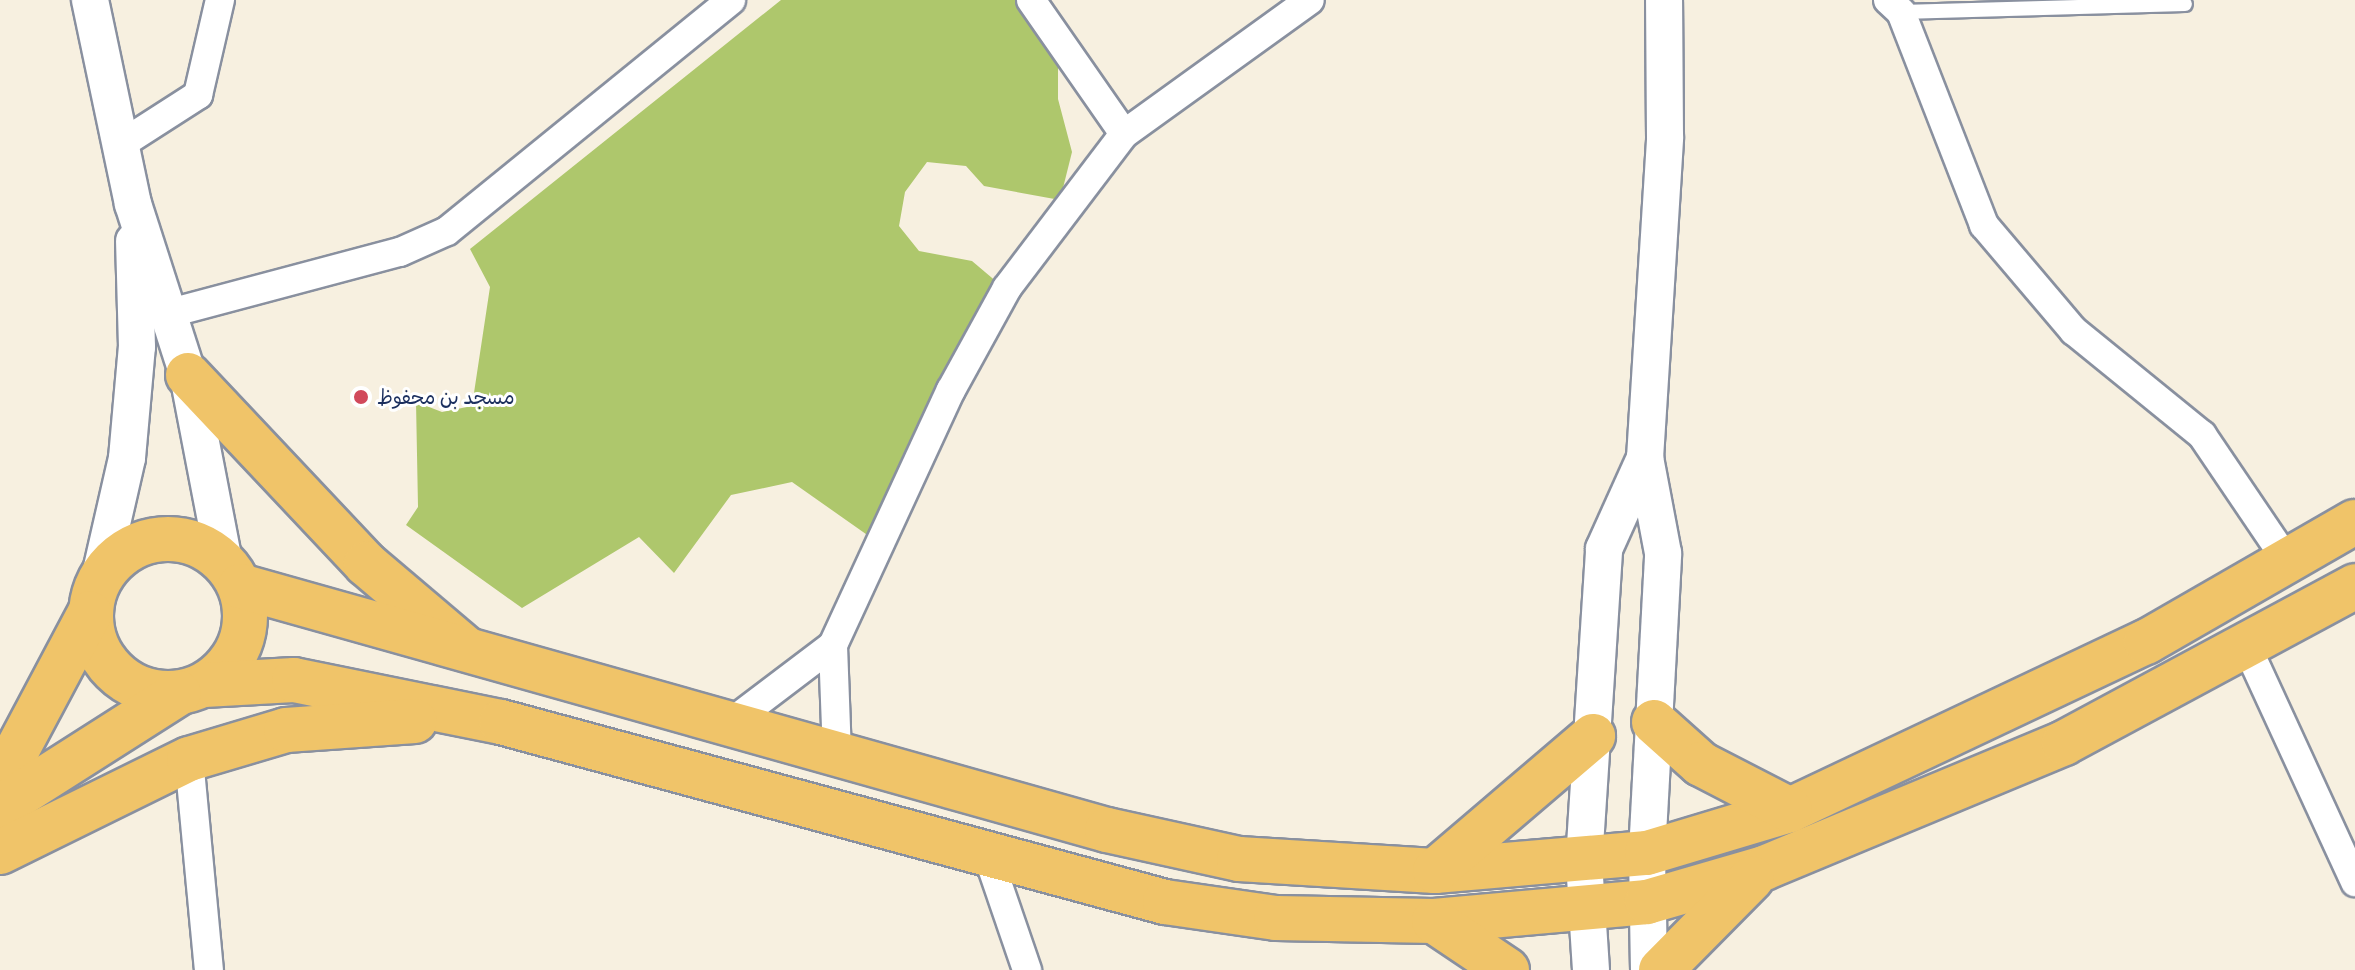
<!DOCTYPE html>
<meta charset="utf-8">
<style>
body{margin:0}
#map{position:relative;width:2355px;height:970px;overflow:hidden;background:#f7f0e0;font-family:Pangolin,"Playpen Sans Arabic",sans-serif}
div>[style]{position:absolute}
.green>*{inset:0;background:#aec76c}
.roads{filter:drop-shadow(2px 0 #89909f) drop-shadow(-2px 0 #89909f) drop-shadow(0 2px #89909f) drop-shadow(0 -2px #89909f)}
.service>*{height:14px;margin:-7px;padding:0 7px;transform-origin:7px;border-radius:7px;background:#fff}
.minor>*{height:28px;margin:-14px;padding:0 14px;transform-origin:14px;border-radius:14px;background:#fff}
.tertiary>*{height:36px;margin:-18px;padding:0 18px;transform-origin:18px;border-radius:18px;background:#fff}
.primary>*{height:44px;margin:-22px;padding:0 22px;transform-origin:22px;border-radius:22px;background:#f0c469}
.primary>.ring{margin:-22px;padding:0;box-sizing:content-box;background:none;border:44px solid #f0c469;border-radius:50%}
.dots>*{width:22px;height:22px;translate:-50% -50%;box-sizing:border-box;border:4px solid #fff;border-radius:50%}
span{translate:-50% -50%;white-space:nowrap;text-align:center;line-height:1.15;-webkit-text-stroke:6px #fff;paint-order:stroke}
.poi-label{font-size:20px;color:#1b2f5e}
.left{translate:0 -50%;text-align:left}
</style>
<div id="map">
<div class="green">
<div style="clip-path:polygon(781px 0,1015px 0,1058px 53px,1058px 99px,1072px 152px,1060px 200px,984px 186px,966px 166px,927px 162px,905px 192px,899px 226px,919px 251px,972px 261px,998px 283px,873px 539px,792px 482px,731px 495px,674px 573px,639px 537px,522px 608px,406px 525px,418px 507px,416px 402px,442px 412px,472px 406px,490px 287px,470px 249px)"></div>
</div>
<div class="roads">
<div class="service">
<div style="left:1901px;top:12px;width:284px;rotate:-1.6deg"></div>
</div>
<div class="minor">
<div style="left:1031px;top:0;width:163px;rotate:55.2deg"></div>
<div style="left:1124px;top:134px;width:229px;rotate:-35.8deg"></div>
<div style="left:1888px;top:0;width:18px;rotate:43deg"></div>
<div style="left:1901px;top:12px;width:229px;rotate:68.7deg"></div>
<div style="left:1984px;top:225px;width:139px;rotate:49.7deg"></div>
<div style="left:2074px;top:331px;width:165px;rotate:39.1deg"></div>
<div style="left:2202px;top:435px;width:150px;rotate:55.9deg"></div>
<div style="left:120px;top:145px;width:93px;rotate:-32.7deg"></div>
<div style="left:198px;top:95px;width:98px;rotate:-77deg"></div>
<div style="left:170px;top:313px;width:238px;rotate:-14.9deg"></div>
<div style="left:400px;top:252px;width:51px;rotate:-24.1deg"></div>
<div style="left:447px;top:231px;width:366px;rotate:-39.1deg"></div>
<div style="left:2247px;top:647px;width:259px;rotate:65.3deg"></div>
<div style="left:729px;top:724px;width:131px;rotate:-37.2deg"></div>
<div style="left:837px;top:755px;width:110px;rotate:-92.1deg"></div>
<div style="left:833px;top:645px;width:281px;rotate:-65.2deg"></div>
<div style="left:951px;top:390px;width:116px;rotate:-61.2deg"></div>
<div style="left:1007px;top:288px;width:193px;rotate:-52.8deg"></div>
<div style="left:189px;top:759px;width:212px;rotate:84.6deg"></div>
<div style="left:987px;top:853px;width:124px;rotate:71.1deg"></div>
</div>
<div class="tertiary">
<div style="left:90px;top:0;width:208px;rotate:78.1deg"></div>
<div style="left:133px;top:204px;width:180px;rotate:72.2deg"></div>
<div style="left:188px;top:375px;width:190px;rotate:79.1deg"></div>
<div style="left:100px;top:576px;width:121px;rotate:-77.1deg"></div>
<div style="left:127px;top:458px;width:111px;rotate:-84.9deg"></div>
<div style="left:137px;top:347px;width:106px;rotate:-91.6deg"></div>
<div style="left:1591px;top:970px;width:109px;rotate:-93.7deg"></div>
<div style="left:1584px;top:861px;width:313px;rotate:-86.3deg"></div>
<div style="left:1604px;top:549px;width:100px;rotate:-65.7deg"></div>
<div style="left:1649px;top:970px;width:117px;rotate:-91deg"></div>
<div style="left:1647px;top:853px;width:300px;rotate:-86.9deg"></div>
<div style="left:1663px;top:553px;width:97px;rotate:-100.7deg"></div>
<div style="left:1645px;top:458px;width:322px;rotate:-86.4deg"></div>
<div style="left:1665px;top:137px;width:137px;rotate:-90.4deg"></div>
</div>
<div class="primary">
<div style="left:188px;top:375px;width:260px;rotate:46.7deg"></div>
<div style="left:366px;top:564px;width:128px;rotate:40.3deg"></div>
<div class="ring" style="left:91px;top:539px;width:110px;height:110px"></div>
<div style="left:240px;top:586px;width:901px;rotate:15.72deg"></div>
<div style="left:1107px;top:830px;width:135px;rotate:12.4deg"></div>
<div style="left:1239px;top:859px;width:196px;rotate:3.5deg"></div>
<div style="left:1435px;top:871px;width:213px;rotate:-4.9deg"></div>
<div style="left:1647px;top:853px;width:149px;rotate:-16.7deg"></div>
<div style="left:1790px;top:810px;width:394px;rotate:-25.3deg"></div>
<div style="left:2146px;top:642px;width:241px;rotate:-29.9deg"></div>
<div style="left:204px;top:685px;width:90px;rotate:-3.2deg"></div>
<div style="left:294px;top:680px;width:211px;rotate:11.5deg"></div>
<div style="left:501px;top:722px;width:688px;rotate:15.17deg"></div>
<div style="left:1165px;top:902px;width:112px;rotate:8.2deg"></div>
<div style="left:1276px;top:918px;width:158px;rotate:1.1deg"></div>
<div style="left:1434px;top:921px;width:214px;rotate:-5.1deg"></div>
<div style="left:1647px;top:902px;width:122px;rotate:-16.2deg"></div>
<div style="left:1764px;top:868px;width:325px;rotate:-22.6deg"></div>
<div style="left:2064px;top:743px;width:331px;rotate:-28.3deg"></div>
<div style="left:1654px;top:722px;width:63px;rotate:41.8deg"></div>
<div style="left:1701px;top:764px;width:100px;rotate:27.3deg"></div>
<div style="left:0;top:782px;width:191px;rotate:-62deg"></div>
<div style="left:0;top:807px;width:212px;rotate:-32.5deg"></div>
<div style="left:0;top:852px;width:211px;rotate:-26.2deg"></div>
<div style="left:189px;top:759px;width:101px;rotate:-16.6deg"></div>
<div style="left:286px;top:730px;width:129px;rotate:-4deg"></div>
<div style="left:1435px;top:871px;width:208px;rotate:-40.5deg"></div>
<div style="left:1434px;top:921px;width:88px;rotate:33.9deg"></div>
<div style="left:1661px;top:970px;width:129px;rotate:-45.3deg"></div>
</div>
</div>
<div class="dots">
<div style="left:361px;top:397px;background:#d1495b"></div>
</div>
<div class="poi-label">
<span class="left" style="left:377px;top:397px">مسجد بن محفوظ</span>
</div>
</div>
